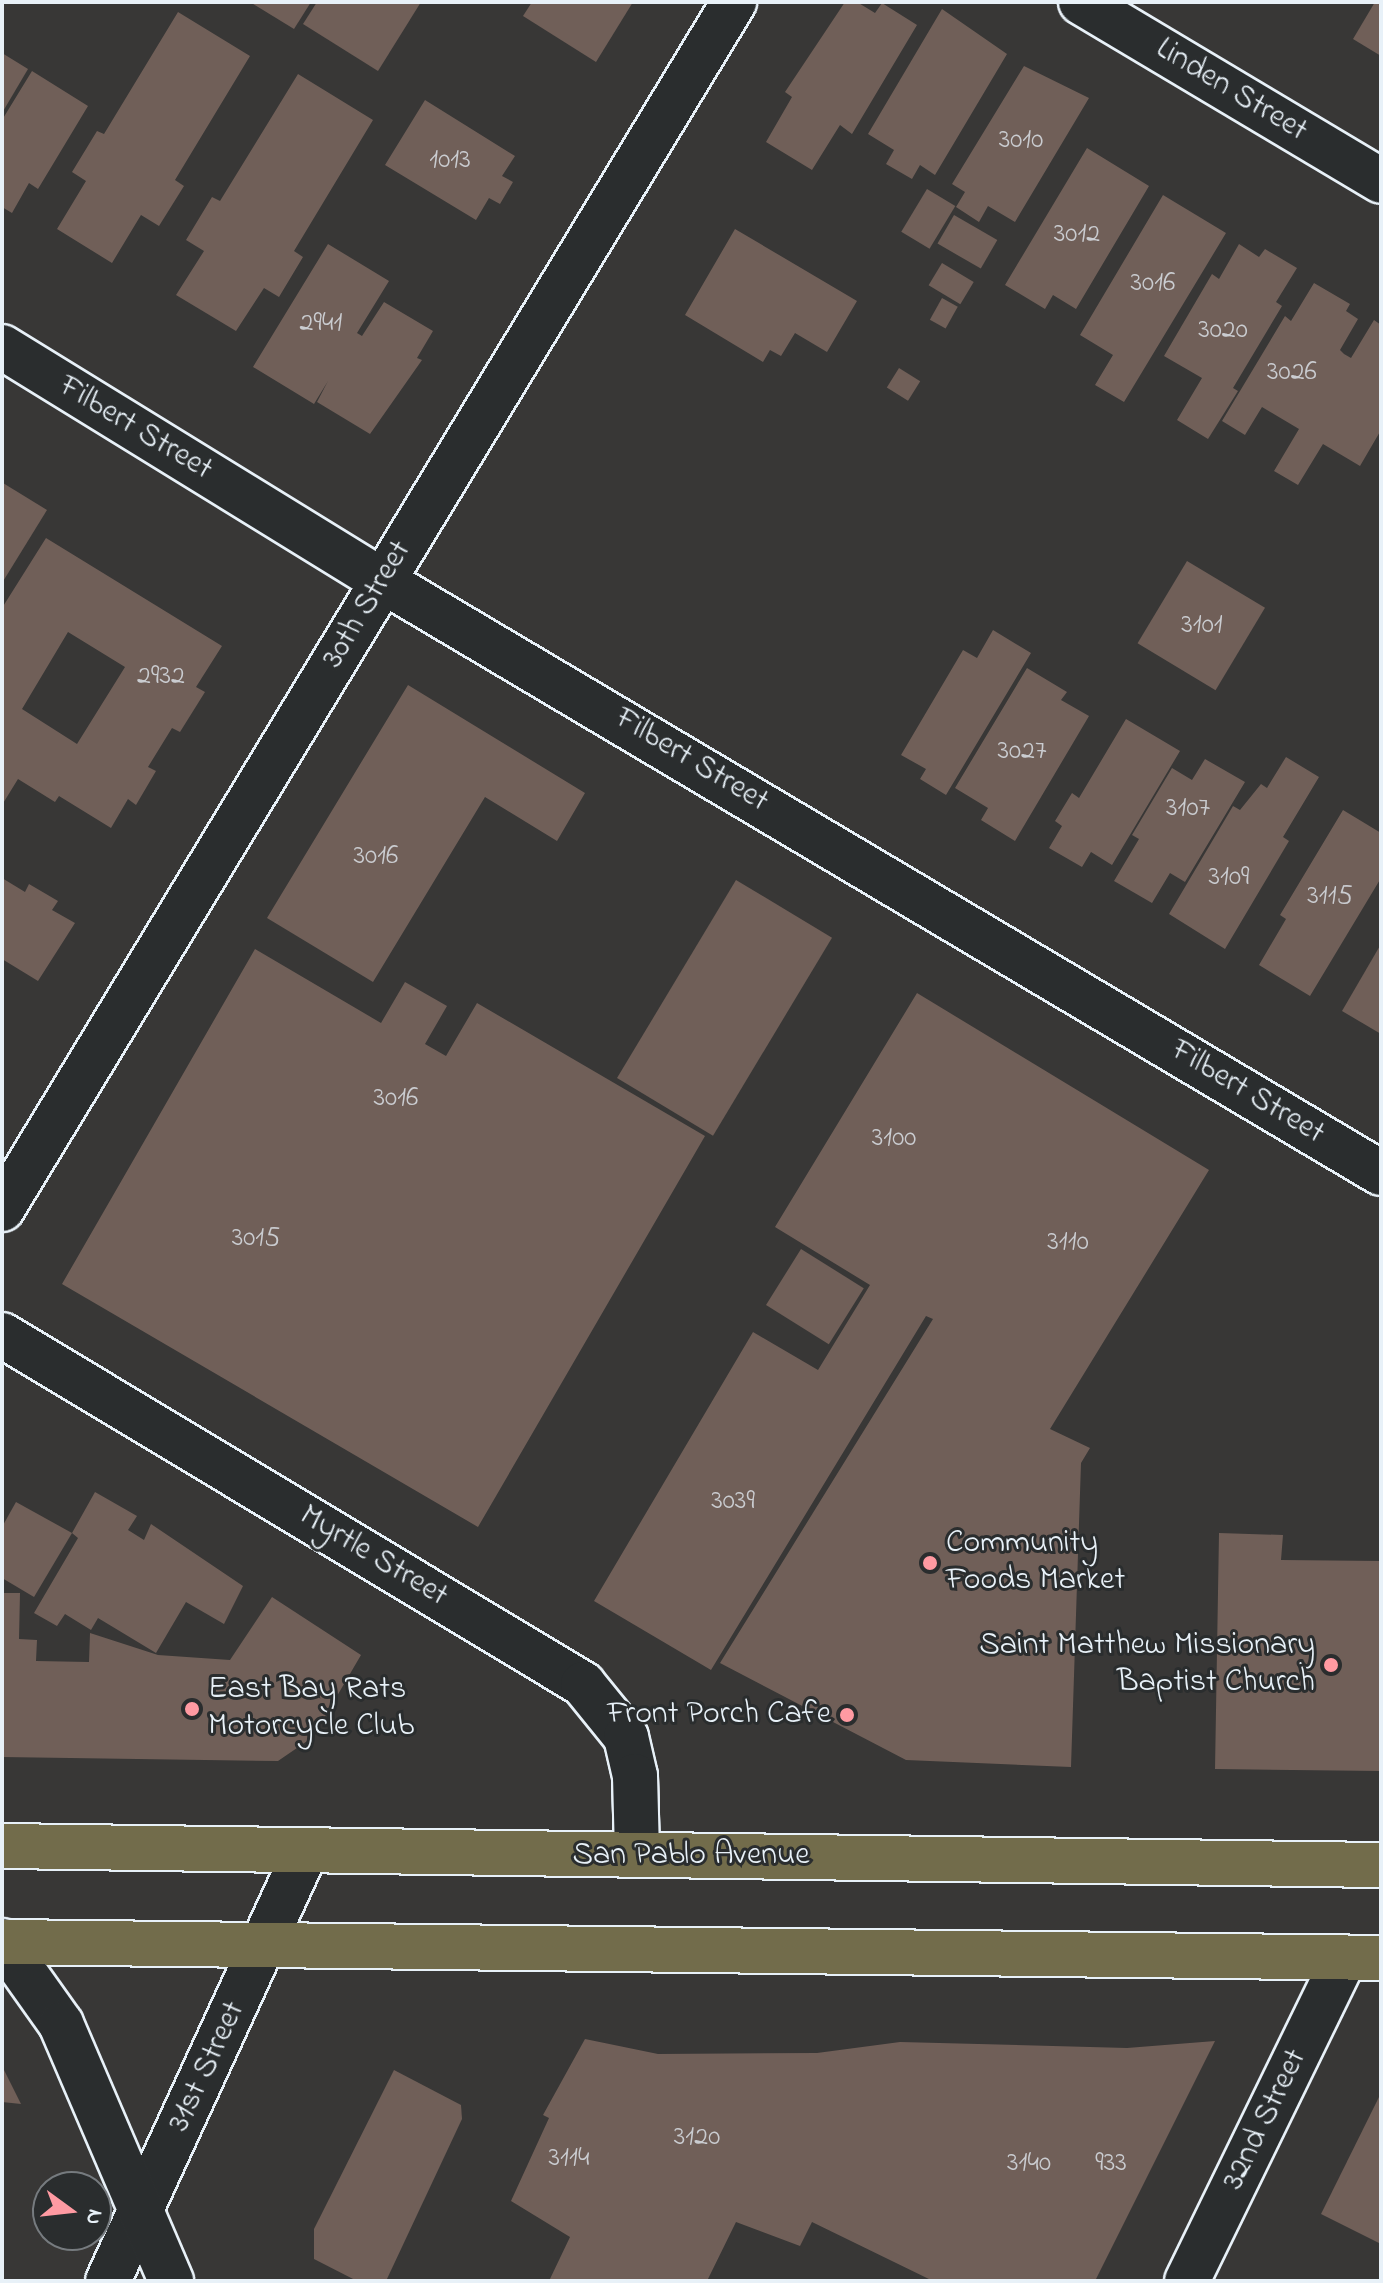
<!DOCTYPE html>
<style>
body{margin:0}
#map{position:relative;width:1383px;height:2283px;overflow:hidden;background:#383736;font-family:"Indie Flower",sans-serif}
div>[style]{position:absolute}
.building>*{inset:0;background:#705f58;transform-origin:0 0}
.roads{filter:drop-shadow(2px 0 #e8f1f8) drop-shadow(-2px 0 #e8f1f8) drop-shadow(0 2px #e8f1f8) drop-shadow(0 -2px #e8f1f8)}
.street>*{height:44px;margin:-22px;padding:0 22px;transform-origin:22px;border-radius:22px;background:#2a2d2e}
.secondary>*{height:44px;margin:-22px;padding:0 22px;transform-origin:22px;border-radius:22px;background:#2a2d2e}
.primary>*{height:44px;margin:-22px;padding:0 22px;transform-origin:22px;border-radius:22px;background:#726c4b}
.dots>*{width:22px;height:22px;translate:-50% -50%;box-sizing:border-box;border:4px solid #2a2d2e;border-radius:50%}
span{translate:-50% -50%;white-space:nowrap;text-align:center;line-height:1.15;-webkit-text-stroke:6px #2a2d2e;paint-order:stroke}
.number-label{font-size:28px;color:#caccd0}
.number-label span{-webkit-text-stroke-width:0}
.street-label{font-size:32px;color:#e8f1f8}
.poi-label{font-size:32px;color:#e8f1f8}
.left{translate:0 -50%;text-align:left}
.right{translate:-100% -50%;text-align:right}
.frame{position:absolute;inset:0;border:4px solid #e8f1f8;pointer-events:none}
.north{position:absolute;left:32px;top:2171px;width:80px;height:80px;box-sizing:border-box;background:#2a2d2e;border:2px solid #767b7f;border-radius:50%;rotate:105deg;font-size:22px;font-weight:700;line-height:32px;text-align:center;color:#e8f1f8}
.north::after{content:'';display:block;margin:auto;width:28px;height:36px;background:#ff9aa2;clip-path:polygon(50% 0,100% 100%,50% 72%,0 100%)}
</style>
<div id="map">
<div class="building">
<div style="clip-path:polygon(250px 2px,311px 2px,294px 29px)"></div>
<div style="clip-path:polygon(317px 2px,421px 2px,378px 71px,303px 24px)"></div>
<div style="clip-path:polygon(532px 2px,633px 2px,596px 62px,523px 16px)"></div>
<div style="clip-path:polygon(845px 2px,857px 2px,875px 13px,882px 3px,917px 25px,852px 134px,840px 125px,812px 170px,766px 142px,792px 97px,785px 92px)"></div>
<div style="clip-path:polygon(1375px 2px,1381px 2px,1381px 56px,1353px 39px)"></div>
<div style="clip-path:polygon(942px 9px,1007px 54px,935px 175px,920px 165px,912px 179px,886px 164px,894px 150px,868px 134px)"></div>
<div style="clip-path:polygon(178px 12px,250px 56px,175px 180px,184px 186px,159px 226px,141px 215px,112px 263px,57px 229px,86px 181px,72px 172px,97px 131px,104px 134px)"></div>
<div style="clip-path:polygon(2px 53px,28px 69px,2px 113px)"></div>
<div style="clip-path:polygon(1024px 66px,1089px 98px,1015px 222px,988px 206px,979px 222px,956px 207px,965px 192px,952px 184px)"></div>
<div style="clip-path:polygon(32px 71px,88px 106px,38px 189px,29px 183px,12px 213px,2px 207px,2px 120px)"></div>
<div style="clip-path:polygon(298px 74px,373px 120px,294px 251px,303px 257px,279px 297px,264px 288px,236px 331px,176px 295px,204px 251px,186px 240px,212px 197px,220px 201px)"></div>
<div style="clip-path:polygon(425px 100px,515px 156px,502px 176px,513px 182px,500px 204px,489px 198px,476px 220px,385px 165px)"></div>
<div style="clip-path:polygon(1087px 148px,1149px 186px,1076px 309px,1053px 295px,1045px 309px,1005px 285px)"></div>
<div style="left:927px;top:189px;width:33px;height:50px;rotate:31deg"></div>
<div style="clip-path:polygon(1163px 195px,1226px 233px,1124px 402px,1095px 385px,1113px 355px,1080px 335px)"></div>
<div style="left:954px;top:215px;width:50px;height:33px;rotate:30deg"></div>
<div style="clip-path:polygon(735px 229px,857px 301px,827px 352px,795px 333px,781px 356px,770px 350px,763px 362px,685px 315px)"></div>
<div style="clip-path:polygon(328px 244px,389px 281px,357px 333px,362px 336px,384px 302px,433px 331px,417px 358px,422px 360px,370px 434px,317px 402px,328px 381px,314px 404px,253px 367px)"></div>
<div style="clip-path:polygon(1239px 244px,1259px 257px,1265px 249px,1297px 268px,1276px 302px,1282px 306px,1233px 388px,1238px 391px,1208px 439px,1177px 420px,1202px 378px,1164px 356px,1212px 274px,1219px 279px)"></div>
<div style="left:942px;top:263px;width:37px;height:26px;rotate:31deg"></div>
<div style="clip-path:polygon(1314px 283px,1350px 304px,1346px 311px,1358px 319px,1340px 350px,1344px 354px,1351px 358px,1374px 320px,1381px 325px,1381px 430px,1360px 466px,1323px 444px,1298px 485px,1274px 471px,1299px 429px,1262px 407px,1245px 435px,1222px 421px,1285px 316px,1291px 321px)"></div>
<div style="left:942px;top:298px;width:18px;height:25px;rotate:29deg"></div>
<div style="left:899px;top:368px;width:25px;height:23px;rotate:32deg"></div>
<div style="clip-path:polygon(3px 483px,47px 510px,2px 583px,2px 485px)"></div>
<div style="clip-path:polygon(evenodd,46px 538px,222px 646px,196px 687px,205px 692px,180px 732px,172px 728px,148px 767px,156px 771px,136px 805px,128px 799px,111px 828px,59px 796px,55px 802px,18px 779px,2px 805px,2px 608px,46px 538px,68px 632px,125px 667px,77px 744px,22px 709px,68px 632px)"></div>
<div style="left:1187px;top:561px;width:91px;height:96px;rotate:31deg"></div>
<div style="clip-path:polygon(993px 630px,1031px 653px,946px 795px,920px 779px,926px 769px,901px 755px,963px 650px,977px 658px)"></div>
<div style="clip-path:polygon(1027px 668px,1067px 692px,1061px 700px,1089px 716px,1015px 841px,981px 820px,988px 808px,955px 788px)"></div>
<div style="clip-path:polygon(408px 685px,585px 793px,557px 841px,485px 797px,373px 982px,267px 918px)"></div>
<div style="clip-path:polygon(1126px 719px,1180px 751px,1112px 865px,1091px 852px,1082px 867px,1049px 848px,1062px 826px,1055px 821px,1072px 793px,1079px 798px)"></div>
<div style="clip-path:polygon(1286px 757px,1319px 777px,1283px 837px,1289px 841px,1225px 949px,1169px 914px,1233px 806px,1240px 810px,1261px 784px,1267px 788px)"></div>
<div style="clip-path:polygon(1205px 759px,1245px 782px,1185px 882px,1170px 873px,1152px 903px,1114px 881px,1139px 839px,1132px 835px,1172px 768px,1192px 780px)"></div>
<div style="clip-path:polygon(1343px 810px,1381px 833px,1381px 878px,1310px 996px,1259px 965px,1286px 919px,1280px 915px)"></div>
<div style="clip-path:polygon(2px 878px,25px 892px,29px 884px,58px 901px,52px 910px,75px 923px,38px 981px,2px 959px)"></div>
<div style="left:736px;top:880px;width:112px;height:231px;rotate:31deg"></div>
<div style="clip-path:polygon(1381px 944px,1381px 1034px,1342px 1011px)"></div>
<div style="clip-path:polygon(255px 949px,381px 1023px,405px 982px,447px 1006px,425px 1044px,446px 1056px,477px 1003px,705px 1136px,478px 1527px,62px 1284px)"></div>
<div style="clip-path:polygon(917px 993px,1209px 1170px,1050px 1429px,1090px 1448px,1081px 1463px,1071px 1767px,906px 1760px,720px 1663px,933px 1319px,926px 1316px,711px 1670px,594px 1601px,753px 1332px,818px 1370px,870px 1285px,775px 1227px)"></div>
<div style="left:801px;top:1249px;width:74px;height:66px;rotate:32deg"></div>
<div style="clip-path:polygon(95px 1492px,137px 1516px,128px 1530px,144px 1540px,151px 1524px,243px 1586px,224px 1624px,186px 1602px,156px 1653px,98px 1618px,91px 1630px,65px 1614px,57px 1626px,34px 1613px,78px 1538px,72px 1533px)"></div>
<div style="clip-path:polygon(16px 1502px,72px 1533px,34px 1597px,2px 1578px,2px 1527px)"></div>
<div style="clip-path:polygon(1219px 1533px,1283px 1535px,1281px 1560px,1381px 1561px,1381px 1771px,1215px 1769px)"></div>
<div style="clip-path:polygon(2px 1593px,20px 1593px,19px 1639px,37px 1640px,36px 1661px,89px 1662px,90px 1633px,158px 1655px,230px 1660px,272px 1597px,361px 1655px,313px 1737px,278px 1761px,2px 1757px)"></div>
<div style="clip-path:polygon(585px 2039px,658px 2054px,817px 2053px,900px 2042px,1127px 2048px,1215px 2041px,1095px 2281px,933px 2281px,812px 2222px,800px 2246px,736px 2222px,707px 2281px,549px 2281px,570px 2237px,511px 2201px,549px 2118px,543px 2115px)"></div>
<div style="clip-path:polygon(2px 2066px,21px 2104px,2px 2102px)"></div>
<div style="clip-path:polygon(394px 2070px,461px 2105px,462px 2119px,386px 2281px,357px 2281px,314px 2259px,314px 2229px)"></div>
<div style="clip-path:polygon(1381px 2093px,1381px 2244px,1321px 2214px)"></div>
</div>
<div class="roads">
<div class="street">
<div style="left:1081px;top:2px;width:349px;rotate:30.8deg"></div>
<div style="left:2px;top:347px;width:447px;rotate:31.6deg"></div>
<div style="left:383px;top:581px;width:1160px;rotate:30.68deg"></div>
<div style="left:2px;top:1209px;width:1412px;rotate:-58.76deg"></div>
<div style="left:2px;top:1335px;width:678px;rotate:30.99deg"></div>
<div style="left:583px;top:1684px;width:68px;rotate:50.9deg"></div>
<div style="left:626px;top:1737px;width:40px;rotate:77deg"></div>
<div style="left:635px;top:1776px;width:79px;rotate:88.5deg"></div>
<div style="left:108px;top:2281px;width:472px;rotate:-65.3deg"></div>
<div style="left:1187px;top:2281px;width:358px;rotate:-64deg"></div>
</div>
<div class="secondary">
<div style="left:2px;top:1941px;width:102px;rotate:54.6deg"></div>
<div style="left:61px;top:2024px;width:280px;rotate:66.8deg"></div>
</div>
<div class="primary">
<div style="left:2px;top:1846px;width:1379px;rotate:0.79deg"></div>
<div style="left:2px;top:1942px;width:1379px;rotate:0.66deg"></div>
</div>
</div>
<div class="dots">
<div style="left:930px;top:1563px;background:#ff9aa2"></div>
<div style="left:1331px;top:1665px;background:#ff9aa2"></div>
<div style="left:192px;top:1709px;background:#ff9aa2"></div>
<div style="left:847px;top:1715px;background:#ff9aa2"></div>
</div>
<div class="number-label">
<span style="left:1021px;top:141px">3010</span>
<span style="left:450px;top:161px">1013</span>
<span style="left:1077px;top:235px">3012</span>
<span style="left:1153px;top:284px">3016</span>
<span style="left:321px;top:324px">2941</span>
<span style="left:1223px;top:331px">3020</span>
<span style="left:1292px;top:373px">3026</span>
<span style="left:1202px;top:626px">3101</span>
<span style="left:161px;top:677px">2932</span>
<span style="left:1022px;top:752px">3027</span>
<span style="left:1188px;top:809px">3107</span>
<span style="left:376px;top:857px">3016</span>
<span style="left:1229px;top:878px">3109</span>
<span style="left:1330px;top:897px">3115</span>
<span style="left:396px;top:1099px">3016</span>
<span style="left:894px;top:1139px">3100</span>
<span style="left:256px;top:1239px">3015</span>
<span style="left:1068px;top:1243px">3110</span>
<span style="left:733px;top:1502px">3039</span>
<span style="left:697px;top:2138px">3120</span>
<span style="left:569px;top:2159px">3114</span>
<span style="left:1029px;top:2164px">3140</span>
<span style="left:1111px;top:2164px">933</span>
</div>
<div class="street-label">
<span style="left:1231px;top:91px;rotate:31deg">Linden Street</span>
<span style="left:135px;top:429px;rotate:31deg">Filbert Street</span>
<span style="left:368px;top:605px;rotate:-59deg">30th Street</span>
<span style="left:691px;top:761px;rotate:31deg">Filbert Street</span>
<span style="left:1247px;top:1093px;rotate:31deg">Filbert Street</span>
<span style="left:373px;top:1557px;rotate:31deg">Myrtle Street</span>
<span style="left:691px;top:1856px">San Pablo Avenue</span>
<span style="left:208px;top:2067px;rotate:-65deg">31st Street</span>
<span style="left:1266px;top:2120px;rotate:-64deg">32nd Street</span>
</div>
<div class="poi-label">
<span class="left" style="left:946px;top:1563px">Community<br>Foods Market</span>
<span class="right" style="left:1315px;top:1665px">Saint Matthew Missionary<br>Baptist Church</span>
<span class="left" style="left:208px;top:1709px">East Bay Rats<br>Motorcycle Club</span>
<span class="right" style="left:831px;top:1715px">Front Porch Cafe</span>
</div>
<div class="frame"></div>
<div class="north">N</div>
</div>
